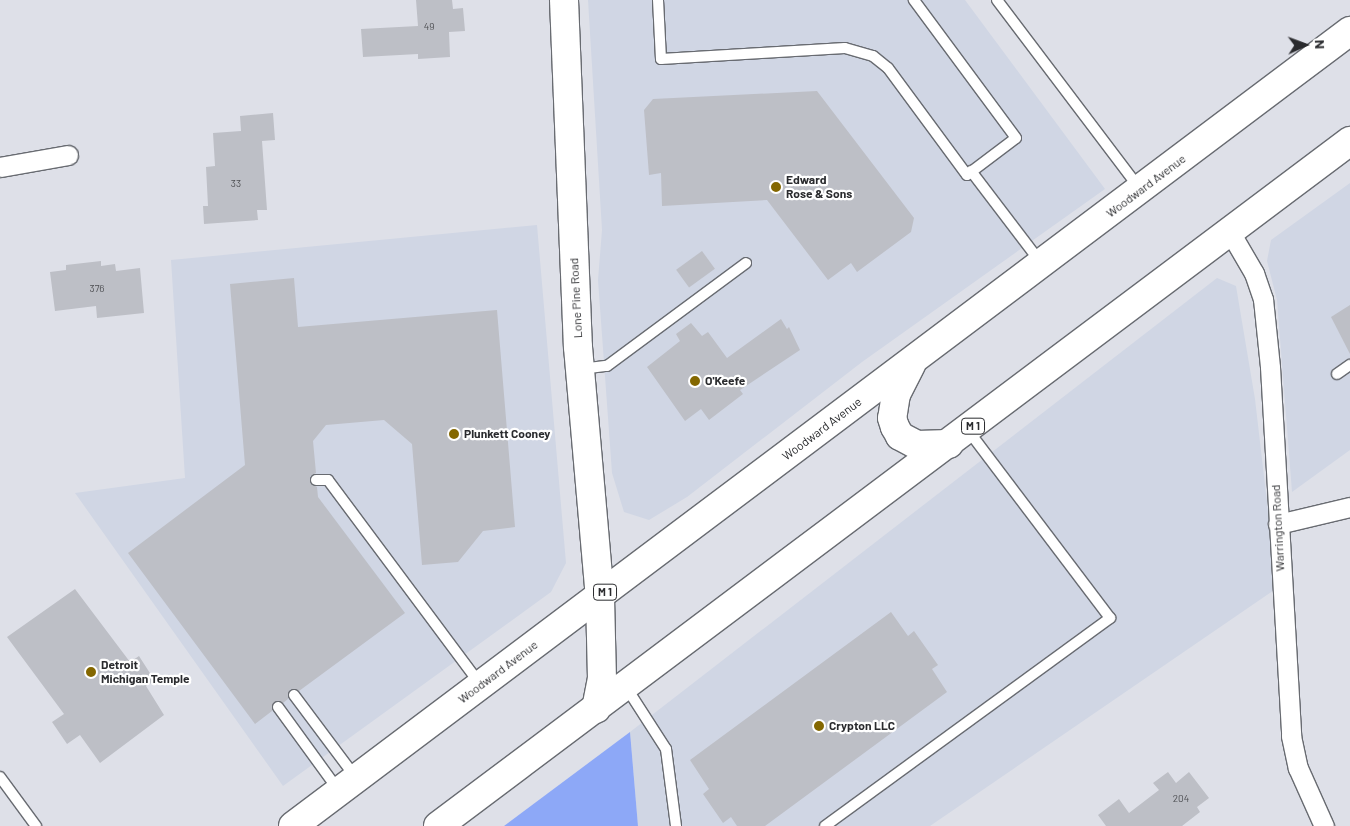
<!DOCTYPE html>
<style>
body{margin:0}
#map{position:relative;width:1350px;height:826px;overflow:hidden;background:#dee0e8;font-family:Barlow,sans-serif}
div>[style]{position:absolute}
.built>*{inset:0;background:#d0d6e4}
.forest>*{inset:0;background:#8da8f7}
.building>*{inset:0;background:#bdbfc6;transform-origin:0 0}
.roads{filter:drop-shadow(1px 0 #686b71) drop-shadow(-1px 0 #686b71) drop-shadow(0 1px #686b71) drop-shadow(0 -1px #686b71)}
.lane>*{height:10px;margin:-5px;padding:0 5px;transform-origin:5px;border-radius:5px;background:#fff}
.street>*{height:19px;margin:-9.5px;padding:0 9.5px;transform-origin:9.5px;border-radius:9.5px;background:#fff}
.secondary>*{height:28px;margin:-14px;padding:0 14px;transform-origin:14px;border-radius:14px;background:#fff}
.primary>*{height:28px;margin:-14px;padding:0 14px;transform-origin:14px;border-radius:14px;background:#fff}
.dots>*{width:14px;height:14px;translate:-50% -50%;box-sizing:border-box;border:2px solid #fff;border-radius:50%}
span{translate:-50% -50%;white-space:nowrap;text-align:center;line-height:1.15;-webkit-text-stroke:4.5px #fff;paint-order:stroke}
.number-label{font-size:10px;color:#4f5054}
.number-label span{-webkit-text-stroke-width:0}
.shield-label span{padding:1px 4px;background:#fff;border:1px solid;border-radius:4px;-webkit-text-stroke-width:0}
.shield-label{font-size:11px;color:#2a2b2e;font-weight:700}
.poi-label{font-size:12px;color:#2a2b2e;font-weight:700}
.left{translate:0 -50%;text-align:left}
.street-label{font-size:12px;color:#2a2b2e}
.north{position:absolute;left:1280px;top:20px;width:50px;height:50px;-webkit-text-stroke:4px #fff;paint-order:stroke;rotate:88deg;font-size:14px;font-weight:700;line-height:20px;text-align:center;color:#2a2b2e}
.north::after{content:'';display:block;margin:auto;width:18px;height:22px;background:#2a2b2e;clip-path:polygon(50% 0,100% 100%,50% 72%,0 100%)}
</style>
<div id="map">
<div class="built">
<div style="clip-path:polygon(588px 0,965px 0,1105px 189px,862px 362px,687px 497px,649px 520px,624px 512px,612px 473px,598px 280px,602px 230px)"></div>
<div style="clip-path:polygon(1350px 183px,1350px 450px,1292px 492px,1277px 300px,1267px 261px,1271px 240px)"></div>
<div style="clip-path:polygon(537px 225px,566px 563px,551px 592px,283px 786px,75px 493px,185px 478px,171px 260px)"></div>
<div style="clip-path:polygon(1217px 278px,1236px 286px,1255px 399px,1277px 588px,930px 826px,638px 826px,630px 732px)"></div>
</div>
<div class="forest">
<div style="clip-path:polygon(630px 732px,638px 826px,504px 826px)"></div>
</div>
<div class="building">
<div style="clip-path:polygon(416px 0,452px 0,453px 9px,463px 8px,465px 31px,449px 32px,450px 57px,418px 59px,418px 54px,363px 57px,361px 29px,418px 26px)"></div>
<div style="clip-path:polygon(817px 91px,914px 218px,911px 232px,857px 272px,851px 263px,828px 280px,767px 200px,662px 206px,661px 173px,649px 175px,644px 110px,653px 99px)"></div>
<div style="clip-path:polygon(273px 113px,275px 140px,262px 141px,267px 210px,257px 210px,258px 220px,204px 224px,203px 206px,208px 206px,206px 167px,215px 166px,213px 133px,241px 131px,240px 116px)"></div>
<div style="left:702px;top:251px;width:22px;height:32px;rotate:54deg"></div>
<div style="clip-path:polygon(101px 261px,101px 266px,115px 264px,116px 271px,140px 268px,144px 313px,97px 318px,96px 306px,55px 311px,50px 272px,66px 270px,66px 265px)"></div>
<div style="clip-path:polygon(294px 278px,298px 327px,497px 310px,515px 527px,483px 531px,458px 562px,422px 565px,412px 444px,384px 420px,326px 425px,313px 441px,316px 473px,310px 476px,310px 483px,317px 487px,318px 497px,405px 613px,299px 691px,290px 689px,288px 699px,283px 703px,274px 702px,272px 711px,255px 724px,128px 553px,245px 465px,230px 284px)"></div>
<div style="clip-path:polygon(1350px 305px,1350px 354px,1331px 317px)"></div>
<div style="clip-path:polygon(781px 319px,787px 329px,789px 327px,800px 350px,740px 390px,743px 394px,709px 420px,701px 409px,685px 421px,647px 367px,680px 341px,676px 334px,691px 323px,702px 336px,708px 332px,727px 358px)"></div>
<div style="clip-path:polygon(75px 589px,130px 662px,139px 656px,155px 681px,146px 686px,164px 715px,100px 763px,80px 735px,67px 744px,52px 722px,64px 714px,7px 637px)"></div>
<div style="clip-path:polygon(891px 612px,908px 636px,914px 631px,938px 665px,932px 669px,947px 692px,765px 826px,737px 826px,731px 817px,723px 823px,703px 794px,709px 789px,690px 760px)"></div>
<div style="clip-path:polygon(1168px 772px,1176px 783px,1189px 772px,1209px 798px,1197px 807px,1200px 812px,1182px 826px,1106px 826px,1098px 815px,1119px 799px,1129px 813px,1159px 790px,1153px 783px)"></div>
</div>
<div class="roads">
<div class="lane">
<div style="left:658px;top:0;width:59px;rotate:87.1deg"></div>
<div style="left:661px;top:59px;width:184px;rotate:-3.4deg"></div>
<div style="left:845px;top:48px;width:29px;rotate:16deg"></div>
<div style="left:873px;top:56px;width:19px;rotate:39deg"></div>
<div style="left:888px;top:68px;width:133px;rotate:53.6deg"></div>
<div style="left:967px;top:175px;width:61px;rotate:-37.1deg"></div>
<div style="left:1016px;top:138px;width:172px;rotate:-126.5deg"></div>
<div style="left:997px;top:0;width:237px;rotate:52.9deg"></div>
<div style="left:971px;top:171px;width:116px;rotate:52.7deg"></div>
<div style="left:581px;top:369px;width:26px;rotate:-7deg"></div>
<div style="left:607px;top:366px;width:173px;rotate:-36.5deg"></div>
<div style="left:1337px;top:374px;width:16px;rotate:-35deg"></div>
<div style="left:316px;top:480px;width:12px"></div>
<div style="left:328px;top:480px;width:254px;rotate:53.3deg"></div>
<div style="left:626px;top:687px;width:74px;rotate:57.2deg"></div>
<div style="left:666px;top:749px;width:78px;rotate:82.6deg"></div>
<div style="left:294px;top:695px;width:104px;rotate:53.2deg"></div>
<div style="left:278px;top:707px;width:104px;rotate:54deg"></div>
<div style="left:0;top:777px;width:61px;rotate:53.7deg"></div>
<div style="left:825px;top:826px;width:353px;rotate:-36.1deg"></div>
<div style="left:1110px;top:618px;width:236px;rotate:-127.1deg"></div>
</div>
<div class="street">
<div style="left:0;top:167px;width:69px;rotate:-10deg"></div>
<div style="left:1230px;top:232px;width:48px;rotate:59.7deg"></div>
<div style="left:1254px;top:273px;width:28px;rotate:71deg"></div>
<div style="left:1263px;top:299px;width:68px;rotate:84.1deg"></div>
<div style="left:1270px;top:367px;width:370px;rotate:86.7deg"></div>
<div style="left:1291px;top:736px;width:33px;rotate:78deg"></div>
<div style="left:1298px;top:768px;width:64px;rotate:65.9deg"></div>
<div style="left:1278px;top:524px;width:74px;rotate:-13.3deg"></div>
</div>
<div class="secondary">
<div style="left:564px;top:0;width:347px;rotate:87.7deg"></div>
<div style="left:578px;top:347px;width:250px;rotate:85deg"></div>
</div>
<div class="primary">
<div style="left:911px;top:365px;width:33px;rotate:117deg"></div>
<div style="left:896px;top:394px;width:24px;rotate:99deg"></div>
<div style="left:892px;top:418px;width:9px;rotate:72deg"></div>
<div style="left:895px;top:427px;width:10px;rotate:61deg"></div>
<div style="left:900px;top:436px;width:19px;rotate:28deg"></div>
<div style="left:917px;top:445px;width:32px;rotate:-2deg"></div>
<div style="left:596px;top:709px;width:31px;rotate:-79deg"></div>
<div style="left:602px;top:679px;width:83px;rotate:-91.4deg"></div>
<div style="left:293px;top:826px;width:1323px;rotate:-36.95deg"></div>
<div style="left:438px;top:826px;width:1141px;rotate:-36.91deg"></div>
</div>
</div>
<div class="dots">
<div style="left:776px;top:187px;background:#846700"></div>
<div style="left:695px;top:381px;background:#846700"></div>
<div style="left:454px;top:434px;background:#846700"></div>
<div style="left:91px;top:672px;background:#846700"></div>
<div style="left:819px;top:726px;background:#846700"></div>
</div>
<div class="number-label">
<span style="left:429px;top:27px">49</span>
<span style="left:236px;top:184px">33</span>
<span style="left:97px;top:289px">376</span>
<span style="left:1181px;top:799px">204</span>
</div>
<div class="shield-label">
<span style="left:973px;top:426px">M 1</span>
<span style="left:605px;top:592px">M 1</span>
</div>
<div class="poi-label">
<span class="left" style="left:786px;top:187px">Edward<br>Rose &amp; Sons</span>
<span class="left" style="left:705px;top:381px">O'Keefe</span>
<span class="left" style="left:464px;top:434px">Plunkett Cooney</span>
<span class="left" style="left:101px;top:672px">Detroit<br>Michigan Temple</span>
<span class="left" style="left:829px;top:726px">Crypton LLC</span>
</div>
<div class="street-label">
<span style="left:1146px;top:186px;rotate:-37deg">Woodward Avenue</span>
<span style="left:576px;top:298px;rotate:-93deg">Lone Pine Road</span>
<span style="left:822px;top:429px;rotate:-37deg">Woodward Avenue</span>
<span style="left:1278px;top:528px;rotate:-93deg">Warrington Road</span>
<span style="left:498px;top:672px;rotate:-37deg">Woodward Avenue</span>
</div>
<div class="north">N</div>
</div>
